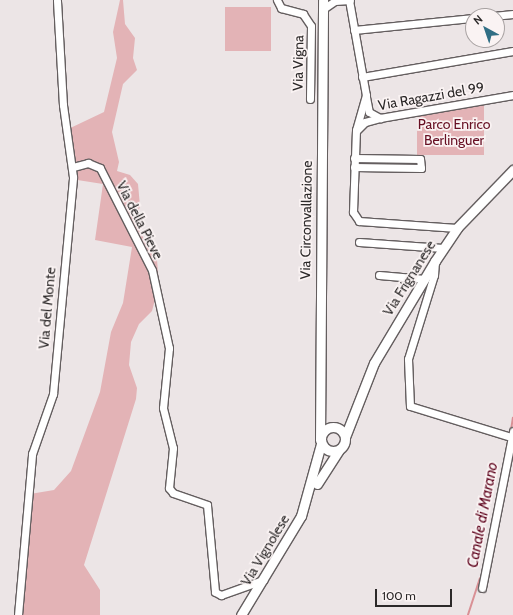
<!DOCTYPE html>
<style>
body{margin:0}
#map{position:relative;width:513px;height:615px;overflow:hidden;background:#ece5e6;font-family:Cabin,sans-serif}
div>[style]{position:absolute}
.green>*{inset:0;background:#e3b3b6;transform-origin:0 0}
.stream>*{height:1.5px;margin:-0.75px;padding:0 0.75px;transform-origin:0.75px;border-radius:0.75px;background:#d99095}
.roads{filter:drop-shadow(1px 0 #645e5f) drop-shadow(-1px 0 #645e5f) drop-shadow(0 1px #645e5f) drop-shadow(0 -1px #645e5f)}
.minor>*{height:7px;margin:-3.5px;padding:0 3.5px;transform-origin:3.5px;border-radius:3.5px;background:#fff}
.major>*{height:9px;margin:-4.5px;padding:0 4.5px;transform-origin:4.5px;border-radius:4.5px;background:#fff}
.major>.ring{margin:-4.5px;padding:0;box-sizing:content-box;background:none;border:9px solid #fff;border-radius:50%}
span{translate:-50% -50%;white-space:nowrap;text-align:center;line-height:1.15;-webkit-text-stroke:3.5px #faf3f3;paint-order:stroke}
.street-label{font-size:14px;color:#2c2929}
.park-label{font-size:14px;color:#670f23}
.water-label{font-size:15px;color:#5e031c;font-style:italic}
.north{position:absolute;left:465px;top:8px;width:40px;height:40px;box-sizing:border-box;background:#faf3f3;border:1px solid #a8a2a2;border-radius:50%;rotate:320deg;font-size:11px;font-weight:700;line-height:16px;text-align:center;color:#2c2929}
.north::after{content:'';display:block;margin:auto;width:14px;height:18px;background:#306e84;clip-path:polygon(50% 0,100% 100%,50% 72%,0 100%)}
.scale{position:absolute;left:375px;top:589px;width:77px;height:18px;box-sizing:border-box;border:2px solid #2c2929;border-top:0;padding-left:5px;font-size:12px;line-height:14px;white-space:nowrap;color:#2c2929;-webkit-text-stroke:3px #faf3f3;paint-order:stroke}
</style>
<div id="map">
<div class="green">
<div style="clip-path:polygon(120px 0,123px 0,125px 24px,135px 38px,133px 58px,137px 70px,123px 84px,112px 132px,119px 162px,117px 171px,130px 175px,138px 184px,140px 206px,135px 224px,157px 260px,159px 284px,152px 311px,139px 324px,131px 342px,129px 365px,137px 388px,136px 399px,84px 565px,100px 590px,100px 615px,17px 615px,30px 494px,54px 490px,71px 471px,100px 392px,111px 332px,123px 303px,132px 247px,95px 240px,103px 184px,71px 179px,64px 131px,104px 112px,117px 58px,113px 32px)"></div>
<div style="left:225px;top:7px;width:46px;height:44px"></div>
<div style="clip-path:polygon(484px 103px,484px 155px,417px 155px,417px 114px)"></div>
</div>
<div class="stream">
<div style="left:511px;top:430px;width:12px;rotate:-81deg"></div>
<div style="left:468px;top:615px;width:38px;rotate:-72deg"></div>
</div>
<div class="roads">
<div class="minor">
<div style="left:277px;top:0;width:9px;rotate:63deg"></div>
<div style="left:281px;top:8px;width:23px;rotate:15deg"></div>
<div style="left:303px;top:14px;width:14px;rotate:56deg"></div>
<div style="left:311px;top:26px;width:73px;rotate:90.8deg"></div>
<div style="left:349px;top:0;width:97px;rotate:79.9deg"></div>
<div style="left:366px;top:95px;width:36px;rotate:106deg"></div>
<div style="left:356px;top:130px;width:82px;rotate:92.1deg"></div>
<div style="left:353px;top:212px;width:11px;rotate:56deg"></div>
<div style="left:359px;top:221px;width:98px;rotate:4.1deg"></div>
<div style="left:323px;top:9px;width:14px;rotate:-34deg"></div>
<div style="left:335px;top:1px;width:15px;rotate:-4deg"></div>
<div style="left:493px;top:16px;width:20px;rotate:-6deg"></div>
<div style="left:354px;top:30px;width:120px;rotate:-5.8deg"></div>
<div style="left:362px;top:77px;width:153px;rotate:-9.8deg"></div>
<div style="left:366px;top:97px;width:15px;rotate:79deg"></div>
<div style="left:369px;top:112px;width:13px;rotate:29deg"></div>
<div style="left:357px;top:130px;width:11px;rotate:-45deg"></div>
<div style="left:365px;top:122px;width:16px;rotate:-15deg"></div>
<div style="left:380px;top:118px;width:135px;rotate:-9.8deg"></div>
<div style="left:73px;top:167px;width:16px;rotate:-15deg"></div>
<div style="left:88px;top:163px;width:13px;rotate:23deg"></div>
<div style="left:100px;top:168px;width:114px;rotate:63deg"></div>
<div style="left:152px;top:270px;width:80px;rotate:77.7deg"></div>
<div style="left:169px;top:348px;width:60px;rotate:95.7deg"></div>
<div style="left:163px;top:408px;width:41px;rotate:76deg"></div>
<div style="left:173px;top:448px;width:40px;rotate:95.7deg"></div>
<div style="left:169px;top:488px;width:6px;rotate:51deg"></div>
<div style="left:173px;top:493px;width:36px;rotate:19deg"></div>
<div style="left:207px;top:505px;width:87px;rotate:84.7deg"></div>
<div style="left:215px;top:592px;width:7px;rotate:27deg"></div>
<div style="left:221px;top:595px;width:45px;rotate:-19.7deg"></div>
<div style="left:354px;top:167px;width:67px;rotate:0.9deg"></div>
<div style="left:421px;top:168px;width:9px;rotate:-96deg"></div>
<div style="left:420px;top:159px;width:66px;rotate:-179.1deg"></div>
<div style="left:359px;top:242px;width:84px;rotate:4.1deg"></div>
<div style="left:435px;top:261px;width:14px;rotate:94deg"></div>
<div style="left:434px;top:275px;width:88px;rotate:107.2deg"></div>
<div style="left:408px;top:359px;width:47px;rotate:87.6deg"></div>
<div style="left:410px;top:406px;width:106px;rotate:17.1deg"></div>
<div style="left:379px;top:275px;width:46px;rotate:5deg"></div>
<div style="left:482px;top:588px;width:160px;rotate:-78.8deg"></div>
<div style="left:18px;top:615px;width:162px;rotate:-85deg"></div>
<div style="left:32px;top:454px;width:64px;rotate:-70.7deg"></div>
<div style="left:53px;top:394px;width:218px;rotate:-84.7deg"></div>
<div style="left:73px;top:177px;width:73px;rotate:-97.9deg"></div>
<div style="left:63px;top:105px;width:105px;rotate:-93.3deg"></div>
</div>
<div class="major">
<div class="ring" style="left:321px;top:427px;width:15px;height:15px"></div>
<div style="left:345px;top:437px;width:79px;rotate:-68.6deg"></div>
<div style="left:374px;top:363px;width:119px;rotate:-59.1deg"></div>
<div style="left:435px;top:261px;width:40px;rotate:-56deg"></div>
<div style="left:457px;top:228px;width:81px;rotate:-46deg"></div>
<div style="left:320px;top:440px;width:440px;rotate:-89.6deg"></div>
<div style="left:317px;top:484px;width:40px;rotate:-57.1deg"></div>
<div style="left:241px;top:615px;width:116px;rotate:-58.8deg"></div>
<div style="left:301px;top:516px;width:75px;rotate:-74.5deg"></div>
</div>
</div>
<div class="street-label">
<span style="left:298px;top:63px;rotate:-89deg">Via Vigna</span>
<span style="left:431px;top:96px;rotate:-10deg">Via Ragazzi del 99</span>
<span style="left:140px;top:220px;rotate:63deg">Via della Pieve</span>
<span style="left:306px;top:220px;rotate:-89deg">Via Circonvallazione</span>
<span style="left:409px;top:278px;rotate:-58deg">Via Frignanese</span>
<span style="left:47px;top:308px;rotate:-85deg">Via del Monte</span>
<span style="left:265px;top:550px;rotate:-59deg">Via Vignolese</span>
</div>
<div class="park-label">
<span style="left:454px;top:132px">Parco Enrico<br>Berlinguer</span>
</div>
<div class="water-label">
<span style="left:483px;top:515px;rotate:-79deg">Canale di Marano</span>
</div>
<div class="north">N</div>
<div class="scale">100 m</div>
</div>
